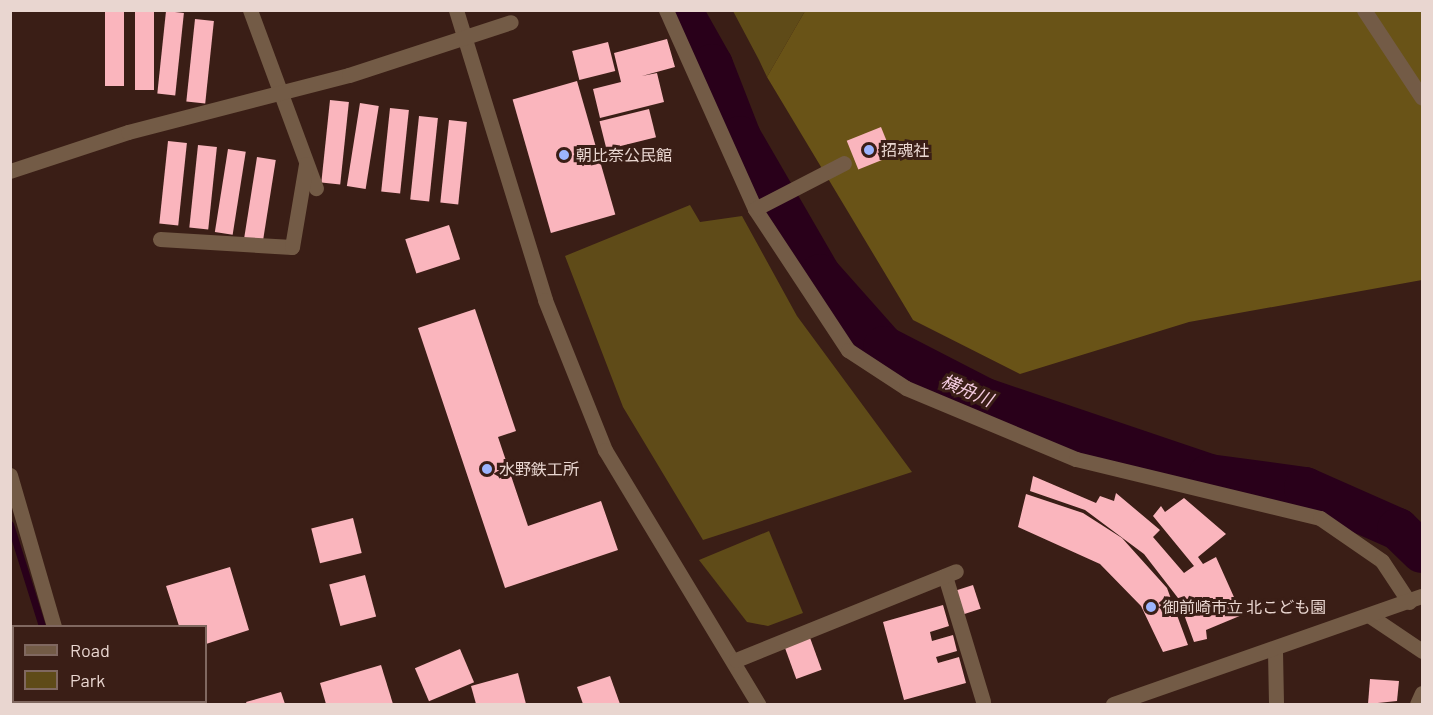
<!DOCTYPE html>
<meta charset="utf-8">
<style>
body{margin:0}
#map{position:relative;width:1433px;height:715px;overflow:hidden;background:#3a1e16;font-family:Barlow,"Noto Sans JP",sans-serif}
div>[style]{position:absolute}
.green>*{inset:0;background:#5f4b18}
.forest>*{inset:0;background:#695317}
.stream>*{height:7px;margin:-3.5px;padding:0 3.5px;transform-origin:3.5px;border-radius:3.5px;background:#29001a}
.river>*{height:42px;margin:-21px;padding:0 21px;transform-origin:21px;border-radius:21px;background:#29001a}
.building>*{inset:0;background:#fab5bd;transform-origin:0 0}
.minor>*{height:15px;margin:-7.5px;padding:0 7.5px;transform-origin:7.5px;border-radius:7.5px;background:#735b46}
.dots>*{width:16px;height:16px;translate:-50% -50%;box-sizing:border-box;border:3px solid #3a1e16;border-radius:50%}
span{translate:-50% -50%;white-space:nowrap;text-align:center;line-height:1.15;-webkit-text-stroke:6px #3a1e16;paint-order:stroke}
.poi-label{font-size:16px;color:#e9d6d0}
.left{translate:0 -50%;text-align:left}
.water-label{font-size:18px;color:#f6cde2;font-style:italic}
.frame{position:absolute;inset:0;border:12px solid #e9d6d0;pointer-events:none}
.legend{position:absolute;left:12px;top:625px;width:195px;height:78px;box-sizing:border-box;background:#3a1e16;border:2px solid #806860;margin:0;padding:8px 10px;list-style:none;font-size:18px;color:#e9d6d0}
.legend li{display:flex;align-items:center;gap:12px;height:30px}
.legend b{width:30px;border:2px solid #806860}
</style>
<div id="map">
<div class="green">
<div style="clip-path:polygon(733px 11px,805px 11px,767px 77px,759px 60px)"></div>
<div style="clip-path:polygon(690px 205px,700px 222px,742px 216px,797px 316px,912px 472px,703px 540px,623px 407px,565px 256px)"></div>
<div style="clip-path:polygon(769px 531px,803px 613px,768px 626px,747px 622px,699px 560px)"></div>
</div>
<div class="forest">
<div style="clip-path:polygon(805px 11px,1422px 11px,1422px 280px,1189px 322px,1020px 374px,913px 320px,767px 77px)"></div>
</div>
<div class="stream">
<div style="left:10px;top:524px;width:107px;rotate:72.6deg"></div>
<div style="left:65px;top:702px;width:2px;rotate:63deg"></div>
</div>
<div class="river">
<div style="left:681px;top:10px;width:63px;rotate:60.6deg"></div>
<div style="left:712px;top:65px;width:77px;rotate:68.7deg"></div>
<div style="left:740px;top:137px;width:160px;rotate:59.9deg"></div>
<div style="left:820px;top:275px;width:96px;rotate:48.4deg"></div>
<div style="left:884px;top:347px;width:114px;rotate:27.2deg"></div>
<div style="left:985px;top:399px;width:237px;rotate:18.7deg"></div>
<div style="left:1209px;top:475px;width:97px;rotate:7.7deg"></div>
<div style="left:1305px;top:488px;width:102px;rotate:23.8deg"></div>
<div style="left:1398px;top:529px;width:33px;rotate:44deg"></div>
</div>
<div class="building">
<div style="left:105px;top:10px;width:19px;height:76px"></div>
<div style="left:135px;top:10px;width:19px;height:80px"></div>
<div style="left:166px;top:11px;width:18px;height:83px;rotate:6deg"></div>
<div style="left:195px;top:19px;width:19px;height:83px;rotate:6deg"></div>
<div style="clip-path:polygon(667px 39px,675px 67px,642px 76px,657px 73px,664px 102px,600px 118px,593px 89px,621px 82px,614px 53px)"></div>
<div style="left:608px;top:42px;width:30px;height:37px;rotate:76deg"></div>
<div style="left:577px;top:81px;width:139px;height:67px;rotate:74deg"></div>
<div style="left:330px;top:100px;width:19px;height:83px;rotate:6deg"></div>
<div style="left:360px;top:103px;width:19px;height:84px;rotate:9deg"></div>
<div style="left:390px;top:108px;width:19px;height:84px;rotate:6deg"></div>
<div style="left:649px;top:109px;width:29px;height:51px;rotate:76deg"></div>
<div style="left:419px;top:116px;width:19px;height:84px;rotate:6deg"></div>
<div style="left:449px;top:120px;width:18px;height:83px;rotate:6deg"></div>
<div style="left:881px;top:127px;width:31px;height:37px;rotate:68deg"></div>
<div style="left:168px;top:141px;width:19px;height:83px;rotate:6deg"></div>
<div style="left:198px;top:145px;width:19px;height:83px;rotate:6deg"></div>
<div style="left:228px;top:149px;width:18px;height:84px;rotate:9deg"></div>
<div style="left:257px;top:157px;width:19px;height:84px;rotate:9deg"></div>
<div style="left:449px;top:225px;width:36px;height:46px;rotate:72deg"></div>
<div style="clip-path:polygon(475px 309px,516px 431px,498px 437px,528px 526px,601px 501px,618px 550px,505px 588px,418px 328px)"></div>
<div style="clip-path:polygon(1033px 476px,1096px 503px,1100px 496px,1114px 501px,1116px 493px,1160px 530px,1153px 537px,1184px 573px,1194px 566px,1153px 516px,1161px 506px,1165px 512px,1184px 498px,1226px 534px,1198px 557px,1203px 564px,1216px 557px,1242px 615px,1206px 630px,1207px 639px,1194px 642px,1178px 598px,1144px 554px,1085px 510px,1030px 491px)"></div>
<div style="clip-path:polygon(1026px 494px,1083px 513px,1122px 538px,1167px 588px,1188px 645px,1163px 652px,1141px 606px,1100px 564px,1018px 527px)"></div>
<div style="left:353px;top:518px;width:36px;height:43px;rotate:76deg"></div>
<div style="clip-path:polygon(230px 567px,249px 630px,206px 644px,206px 626px,179px 626px,166px 586px)"></div>
<div style="left:365px;top:575px;width:43px;height:37px;rotate:75deg"></div>
<div style="left:973px;top:585px;width:25px;height:18px;rotate:72deg"></div>
<div style="clip-path:polygon(943px 605px,949px 626px,930px 632px,932px 641px,953px 635px,957px 651px,936px 657px,938px 663px,959px 657px,966px 683px,904px 700px,883px 622px)"></div>
<div style="left:809px;top:635px;width:37px;height:27px;rotate:70deg"></div>
<div style="left:460px;top:649px;width:36px;height:49px;rotate:67deg"></div>
<div style="clip-path:polygon(381px 665px,393px 704px,326px 704px,320px 683px)"></div>
<div style="clip-path:polygon(518px 673px,526px 704px,476px 704px,471px 686px)"></div>
<div style="clip-path:polygon(610px 676px,620px 704px,583px 704px,577px 687px)"></div>
<div style="clip-path:polygon(1370px 679px,1399px 681px,1397px 701px,1368px 704px)"></div>
<div style="clip-path:polygon(281px 692px,285px 704px,247px 704px,246px 702px)"></div>
</div>
<div class="minor">
<div style="left:250px;top:10px;width:190px;rotate:69.7deg"></div>
<div style="left:456px;top:10px;width:303px;rotate:72.9deg"></div>
<div style="left:545px;top:300px;width:162px;rotate:68.2deg"></div>
<div style="left:605px;top:450px;width:297px;rotate:58.9deg"></div>
<div style="left:666px;top:10px;width:218px;rotate:65.9deg"></div>
<div style="left:755px;top:209px;width:169px;rotate:56.6deg"></div>
<div style="left:848px;top:350px;width:69px;rotate:33.2deg"></div>
<div style="left:906px;top:388px;width:184px;rotate:22.7deg"></div>
<div style="left:1076px;top:459px;width:251px;rotate:13.6deg"></div>
<div style="left:1320px;top:518px;width:75px;rotate:34.7deg"></div>
<div style="left:1382px;top:561px;width:49px;rotate:56.6deg"></div>
<div style="left:1364px;top:10px;width:105px;rotate:56.6deg"></div>
<div style="left:10px;top:171px;width:124px;rotate:-18.3deg"></div>
<div style="left:128px;top:132px;width:228px;rotate:-14.5deg"></div>
<div style="left:349px;top:75px;width:170px;rotate:-18.1deg"></div>
<div style="left:755px;top:209px;width:100px;rotate:-27.3deg"></div>
<div style="left:160px;top:239px;width:132px;rotate:3.5deg"></div>
<div style="left:292px;top:247px;width:84px;rotate:-80.4deg"></div>
<div style="left:10px;top:475px;width:157px;rotate:73.8deg"></div>
<div style="left:945px;top:576px;width:131px;rotate:73.1deg"></div>
<div style="left:1370px;top:616px;width:63px;rotate:33.9deg"></div>
<div style="left:1275px;top:651px;width:53px;rotate:88.9deg"></div>
<div style="left:736px;top:660px;width:237px;rotate:-22deg"></div>
<div style="left:78px;top:702px;width:2px;rotate:63deg"></div>
<div style="left:1113px;top:704px;width:327px;rotate:-19.3deg"></div>
<div style="left:1417px;top:704px;width:12px;rotate:-66deg"></div>
</div>
<div class="dots">
<div style="left:869px;top:150px;background:#9cb4fd"></div>
<div style="left:564px;top:155px;background:#9cb4fd"></div>
<div style="left:487px;top:469px;background:#9cb4fd"></div>
<div style="left:1151px;top:607px;background:#9cb4fd"></div>
</div>
<div class="poi-label">
<span class="left" style="left:881px;top:150px">招魂社</span>
<span class="left" style="left:576px;top:155px">朝比奈公民館</span>
<span class="left" style="left:499px;top:469px">水野鉄工所</span>
<span class="left" style="left:1163px;top:607px">御前崎市立 北こども園</span>
</div>
<div class="water-label">
<span style="left:967px;top:390px;rotate:23deg">横舟川</span>
</div>
<div class="frame"></div>
<ul class="legend">
<li><b style="height:8px;background:#735b46"></b>Road</li>
<li><b style="height:16px;background:#5f4b18"></b>Park</li>
</ul>
</div>
